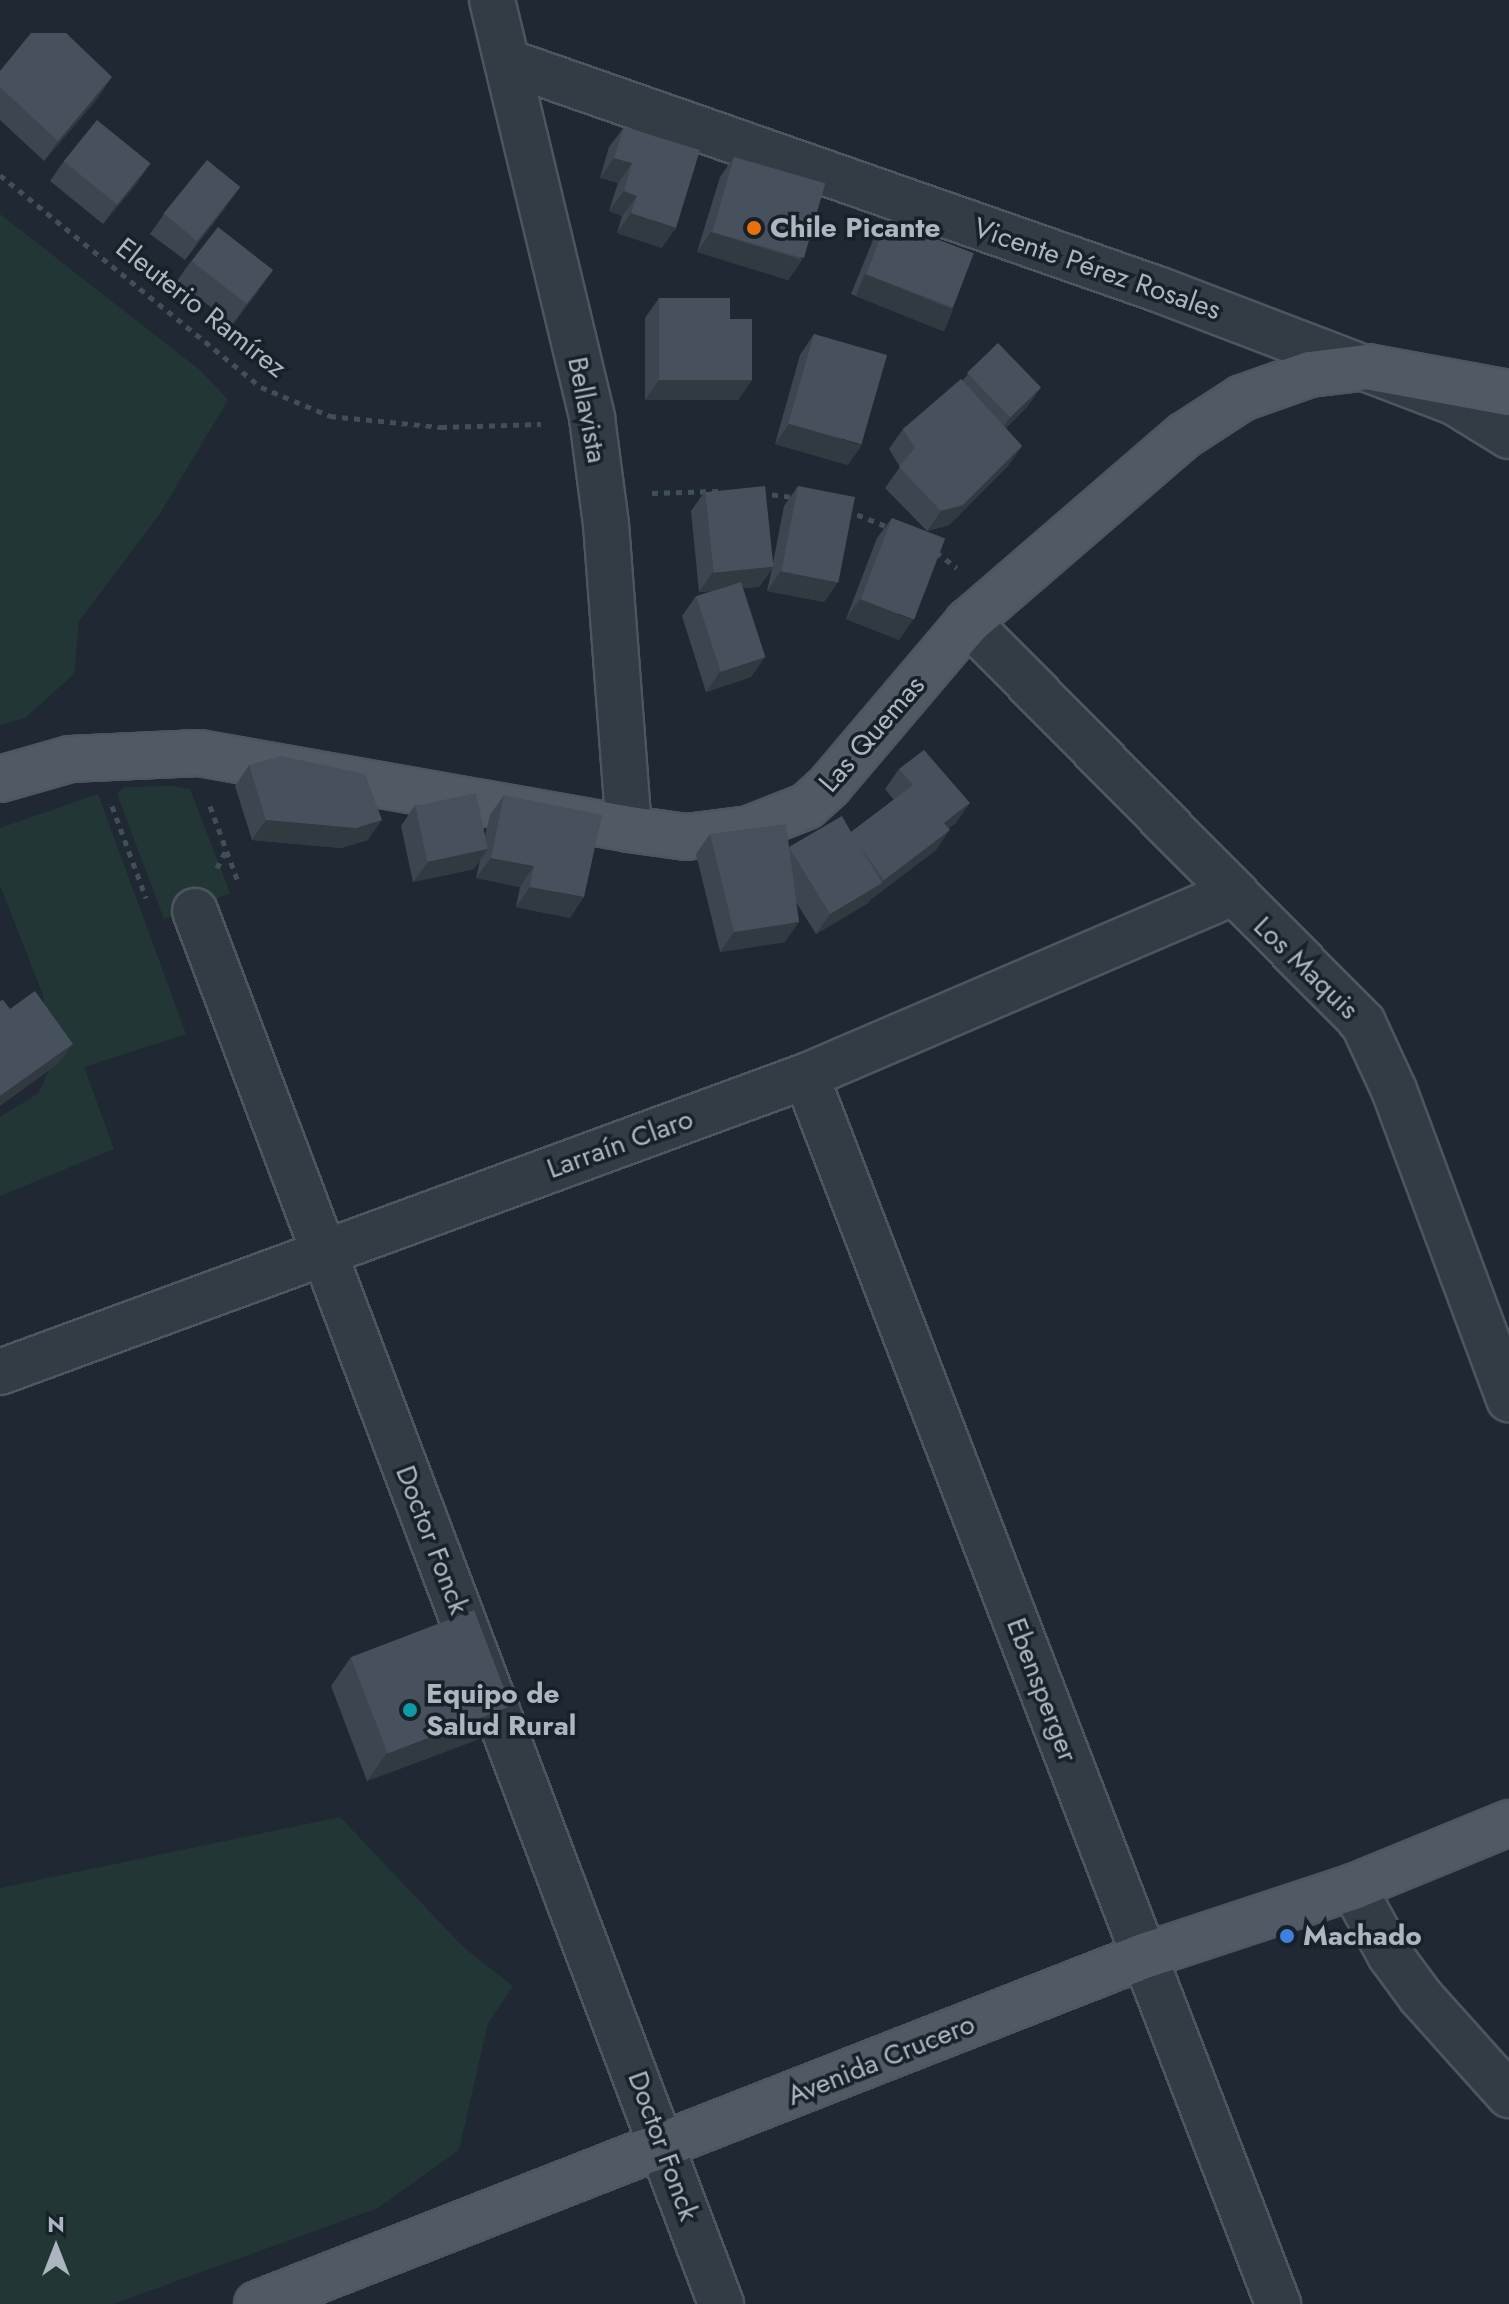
<!DOCTYPE html>
<meta charset="utf-8">
<style>
body{margin:0}
#map{position:relative;width:1509px;height:2304px;overflow:hidden;background:#202933;font-family:Jost,sans-serif}
div>[style]{position:absolute}
.green>*{inset:0;background:#223635}
.path>*{height:5px;margin-top:-2.5px;transform-origin:0;background:repeating-linear-gradient(90deg,#3f5152 0 6px,transparent 0 12px)}
.roads{filter:drop-shadow(2px 0 #4d565f) drop-shadow(-2px 0 #4d565f) drop-shadow(0 2px #4d565f) drop-shadow(0 -2px #4d565f)}
.minor>*{height:44px;margin:-22px;padding:0 22px;transform-origin:22px;border-radius:22px;background:#333b44}
.major>*{height:44px;margin:-22px;padding:0 22px;transform-origin:22px;border-radius:22px;background:#515a64}
.wall>*{inset:0;background:#3c4650}
.shaded-wall>*{inset:0;background:#313941;transform-origin:0 0}
.building>*{inset:0;background:#46515d;transform-origin:0 0}
.dots>*{width:22px;height:22px;translate:-50% -50%;box-sizing:border-box;border:4px solid #182028;border-radius:50%}
span{translate:-50% -50%;white-space:nowrap;text-align:center;line-height:1.15;-webkit-text-stroke:7px #182028;paint-order:stroke}
.poi-label{font-size:28px;color:#acb6c1;font-weight:700}
.left{translate:0 -50%;text-align:left}
.street-label{font-size:28px;color:#acb6c1}
.north{position:absolute;left:16px;top:2208px;width:80px;height:80px;-webkit-text-stroke:6px #182028;paint-order:stroke;rotate:0deg;font-size:22px;font-weight:700;line-height:32px;text-align:center;color:#acb6c1}
.north::after{content:'';display:block;margin:auto;width:28px;height:36px;background:#acb6c1;clip-path:polygon(50% 0,100% 100%,50% 72%,0 100%)}
</style>
<div id="map">
<div class="green">
<div style="clip-path:polygon(0 214px,201px 371px,228px 400px,159px 515px,79px 621px,74px 674px,25px 718px,0 725px)"></div>
<div style="clip-path:polygon(172px 786px,190px 789px,230px 893px,164px 919px,117px 794px,124px 787px)"></div>
<div style="clip-path:polygon(98px 794px,186px 1034px,84px 1067px,114px 1149px,0 1196px,0 1117px,39px 1093px,54px 1058px,43px 995px,0 885px,0 828px)"></div>
<div style="clip-path:polygon(340px 1817px,463px 1947px,513px 1986px,488px 2023px,459px 2150px,378px 2208px,113px 2304px,0 2304px,0 1888px)"></div>
</div>
<div class="path">
<div style="left:0;top:175px;width:336px;rotate:39.1deg"></div>
<div style="left:261px;top:387px;width:75px;rotate:22.8deg"></div>
<div style="left:330px;top:416px;width:112px;rotate:5.7deg"></div>
<div style="left:441px;top:427px;width:100px;rotate:-1.7deg"></div>
<div style="left:652px;top:493px;width:66px;rotate:-1.7deg"></div>
<div style="left:760px;top:493px;width:34px;rotate:7deg"></div>
<div style="left:846px;top:510px;width:45px;rotate:22deg"></div>
<div style="left:936px;top:552px;width:26px;rotate:37deg"></div>
<div style="left:112px;top:806px;width:98px;rotate:69.7deg"></div>
<div style="left:210px;top:806px;width:78px;rotate:69.7deg"></div>
<div style="left:217px;top:868px;width:20px;rotate:-63deg"></div>
</div>
<div class="roads">
<div class="minor">
<div style="left:492px;top:0;width:430px;rotate:76.5deg"></div>
<div style="left:592px;top:418px;width:107px;rotate:82.5deg"></div>
<div style="left:606px;top:524px;width:306px;rotate:85.7deg"></div>
<div style="left:508px;top:62px;width:691px;rotate:19.27deg"></div>
<div style="left:1160px;top:290px;width:315px;rotate:20.9deg"></div>
<div style="left:1454px;top:402px;width:65px;rotate:31.7deg"></div>
<div style="left:968px;top:622px;width:563px;rotate:45.43deg"></div>
<div style="left:1363px;top:1023px;width:74px;rotate:65.2deg"></div>
<div style="left:1394px;top:1090px;width:330px;rotate:69.6deg"></div>
<div style="left:195px;top:911px;width:1489px;rotate:69.31deg"></div>
<div style="left:806px;top:1076px;width:1316px;rotate:68.97deg"></div>
<div style="left:0;top:1372px;width:859px;rotate:-20.17deg"></div>
<div style="left:806px;top:1076px;width:462px;rotate:-23.2deg"></div>
<div style="left:1353px;top:1887px;width:77px;rotate:61.4deg"></div>
<div style="left:1390px;top:1955px;width:52px;rotate:53.6deg"></div>
<div style="left:1421px;top:1997px;width:132px;rotate:48.1deg"></div>
</div>
<div class="major">
<div style="left:0;top:779px;width:73px;rotate:-15.9deg"></div>
<div style="left:70px;top:759px;width:129px;rotate:-2.7deg"></div>
<div style="left:199px;top:753px;width:437px;rotate:10deg"></div>
<div style="left:629px;top:829px;width:58px;rotate:8deg"></div>
<div style="left:686px;top:837px;width:64px;rotate:-7.2deg"></div>
<div style="left:749px;top:829px;width:62px;rotate:-21.6deg"></div>
<div style="left:807px;top:806px;width:30px;rotate:-42deg"></div>
<div style="left:829px;top:786px;width:215px;rotate:-49.7deg"></div>
<div style="left:968px;top:622px;width:286px;rotate:-40.8deg"></div>
<div style="left:1185px;top:435px;width:68px;rotate:-33deg"></div>
<div style="left:1242px;top:398px;width:72px;rotate:-19.4deg"></div>
<div style="left:1310px;top:374px;width:57px;rotate:-7deg"></div>
<div style="left:1367px;top:367px;width:144px;rotate:10.4deg"></div>
<div style="left:257px;top:2304px;width:953px;rotate:-21.42deg"></div>
<div style="left:1144px;top:1956px;width:220px;rotate:-18.3deg"></div>
<div style="left:1353px;top:1887px;width:169px;rotate:-22.3deg"></div>
</div>
</div>
<div class="wall">
<div style="clip-path:polygon(0 71px,98px 98px,44px 161px,0 120px)"></div>
<div style="clip-path:polygon(624px 127px,662px 248px,617px 233px,622px 216px,609px 211px,618px 183px,600px 178px,609px 147px)"></div>
<div style="clip-path:polygon(734px 157px,802px 260px,788px 280px,697px 252px,720px 177px)"></div>
<div style="clip-path:polygon(64px 161px,137px 183px,103px 224px,50px 181px)"></div>
<div style="clip-path:polygon(226px 207px,185px 260px,150px 234px,164px 214px)"></div>
<div style="clip-path:polygon(887px 220px,953px 309px,938px 329px,851px 294px,873px 240px)"></div>
<div style="clip-path:polygon(191px 261px,259px 290px,233px 324px,177px 281px)"></div>
<div style="clip-path:polygon(659px 298px,730px 319px,752px 380px,738px 400px,645px 400px,645px 318px)"></div>
<div style="clip-path:polygon(814px 334px,848px 465px,775px 444px,800px 355px)"></div>
<div style="clip-path:polygon(968px 374px,1041px 387px,1027px 407px,1006px 428px,1022px 446px,1008px 466px,949px 525px,927px 531px,885px 488px,900px 467px,889px 449px,903px 429px,962px 381px)"></div>
<div style="clip-path:polygon(798px 486px,838px 582px,824px 602px,767px 591px,772px 569px,759px 587px,743px 588px,751px 677px,706px 692px,682px 616px,696px 596px,712px 591px,699px 592px,691px 511px,705px 491px,773px 563px,784px 506px)"></div>
<div style="clip-path:polygon(892px 518px,899px 640px,846px 619px,877px 538px)"></div>
<div style="clip-path:polygon(249px 765px,368px 840px,341px 848px,252px 840px,235px 786px)"></div>
<div style="clip-path:polygon(899px 769px,956px 823px,949px 828px,936px 850px,870px 900px,868px 903px,816px 934px,796px 902px,785px 942px,720px 952px,696px 854px,710px 834px,789px 848px,851px 832px,894px 800px,885px 789px)"></div>
<div style="clip-path:polygon(504px 795px,570px 918px,516px 907px,520px 887px,476px 878px,480px 860px,474px 869px,413px 882px,401px 826px,415px 805px,485px 836px,490px 815px)"></div>
<div style="clip-path:polygon(351px 1657px,510px 1706px,490px 1735px,367px 1781px,331px 1686px)"></div>
</div>
<div class="shaded-wall">
<div style="clip-path:polygon(112px 77px,98px 98px,44px 161px,58px 141px)"></div>
<div style="clip-path:polygon(614px 158px,632px 163px,618px 183px,600px 178px)"></div>
<div style="clip-path:polygon(151px 163px,137px 183px,103px 224px,117px 204px)"></div>
<div style="clip-path:polygon(240px 187px,226px 207px,185px 260px,199px 240px)"></div>
<div style="clip-path:polygon(624px 191px,637px 196px,622px 216px,609px 211px)"></div>
<div style="clip-path:polygon(631px 213px,676px 228px,662px 248px,617px 233px)"></div>
<div style="clip-path:polygon(711px 232px,802px 260px,788px 280px,697px 252px)"></div>
<div style="clip-path:polygon(273px 270px,259px 290px,233px 324px,247px 303px)"></div>
<div style="left:865px;top:274px;width:95px;height:24px;rotate:22deg"></div>
<div style="clip-path:polygon(659px 380px,752px 380px,738px 400px,645px 400px)"></div>
<div style="clip-path:polygon(1041px 387px,1027px 407px,997px 437px,1011px 416px)"></div>
<div style="clip-path:polygon(789px 424px,862px 445px,848px 465px,775px 444px)"></div>
<div style="clip-path:polygon(1022px 446px,1008px 466px,949px 525px,927px 531px,941px 511px)"></div>
<div style="clip-path:polygon(773px 567px,759px 587px,699px 592px,713px 572px)"></div>
<div style="clip-path:polygon(781px 571px,838px 582px,824px 602px,767px 591px)"></div>
<div style="clip-path:polygon(860px 599px,913px 620px,899px 640px,846px 619px)"></div>
<div style="clip-path:polygon(765px 657px,751px 677px,706px 692px,720px 672px)"></div>
<div style="clip-path:polygon(970px 803px,956px 823px,930px 843px,944px 823px)"></div>
<div style="clip-path:polygon(266px 820px,382px 820px,368px 840px,341px 848px,252px 840px)"></div>
<div style="clip-path:polygon(950px 830px,936px 850px,870px 900px,884px 880px)"></div>
<div style="clip-path:polygon(488px 849px,474px 869px,413px 882px,428px 862px)"></div>
<div style="clip-path:polygon(491px 858px,534px 866px,520px 887px,476px 878px)"></div>
<div style="clip-path:polygon(882px 883px,868px 903px,816px 934px,830px 914px)"></div>
<div style="clip-path:polygon(530px 887px,584px 897px,570px 918px,516px 907px)"></div>
<div style="clip-path:polygon(799px 922px,785px 942px,720px 952px,734px 932px)"></div>
<div style="clip-path:polygon(73px 1044px,58px 1064px,0 1106px,0 1096px)"></div>
<div style="clip-path:polygon(510px 1706px,490px 1735px,367px 1781px,387px 1753px)"></div>
</div>
<div class="building">
<div style="clip-path:polygon(31px 33px,66px 33px,112px 77px,58px 141px,0 87px,0 71px)"></div>
<div style="left:97px;top:120px;width:69px;height:53px;rotate:39deg"></div>
<div style="clip-path:polygon(624px 127px,700px 150px,676px 228px,631px 213px,637px 196px,624px 191px,632px 163px,614px 158px)"></div>
<div style="left:734px;top:157px;width:95px;height:78px;rotate:16deg"></div>
<div style="left:207px;top:160px;width:43px;height:69px;rotate:39deg"></div>
<div style="left:887px;top:220px;width:93px;height:58px;rotate:21deg"></div>
<div style="left:218px;top:227px;width:70px;height:43px;rotate:38deg"></div>
<div style="clip-path:polygon(659px 298px,730px 298px,730px 319px,752px 319px,752px 380px,659px 380px)"></div>
<div style="left:814px;top:334px;width:76px;height:93px;rotate:16deg"></div>
<div style="left:998px;top:343px;width:62px;height:43px;rotate:46deg"></div>
<div style="clip-path:polygon(961px 379px,1022px 446px,963px 505px,941px 511px,899px 467px,915px 448px,903px 429px)"></div>
<div style="left:765px;top:486px;width:81px;height:60px;rotate:84deg"></div>
<div style="left:798px;top:486px;width:58px;height:87px;rotate:11deg"></div>
<div style="left:892px;top:518px;width:57px;height:87px;rotate:21deg"></div>
<div style="left:741px;top:582px;width:79px;height:47px;rotate:72deg"></div>
<div style="clip-path:polygon(924px 750px,970px 803px,944px 823px,950px 830px,884px 880px,860px 846px,882px 883px,830px 914px,789px 847px,842px 816px,851px 832px,913px 785px,899px 769px)"></div>
<div style="clip-path:polygon(281px 756px,365px 774px,382px 820px,356px 828px,266px 820px,249px 765px)"></div>
<div style="left:476px;top:793px;width:57px;height:62px;rotate:78deg"></div>
<div style="clip-path:polygon(504px 795px,602px 815px,584px 897px,530px 887px,534px 866px,491px 858px)"></div>
<div style="clip-path:polygon(786px 824px,799px 922px,734px 932px,710px 834px)"></div>
<div style="clip-path:polygon(35px 991px,73px 1044px,0 1096px,0 1001px,3px 1000px,10px 1009px)"></div>
<div style="left:474px;top:1610px;width:103px;height:132px;rotate:69deg"></div>
</div>
<div class="dots">
<div style="left:754px;top:228px;background:#e8710a"></div>
<div style="left:410px;top:1710px;background:#0f9aa8"></div>
<div style="left:1287px;top:1936px;background:#3f7fe0"></div>
</div>
<div class="poi-label">
<span class="left" style="left:770px;top:228px">Chile Picante</span>
<span class="left" style="left:426px;top:1710px">Equipo de<br>Salud Rural</span>
<span class="left" style="left:1303px;top:1936px">Machado</span>
</div>
<div class="street-label">
<span style="left:1097px;top:269px;rotate:19deg">Vicente Pérez Rosales</span>
<span style="left:201px;top:308px;rotate:38deg">Eleuterio Ramírez</span>
<span style="left:587px;top:410px;rotate:79deg">Bellavista</span>
<span style="left:872px;top:734px;rotate:-49deg">Las Quemas</span>
<span style="left:1306px;top:968px;rotate:44deg">Los Maquis</span>
<span style="left:620px;top:1144px;rotate:-20deg">Larraín Claro</span>
<span style="left:432px;top:1540px;rotate:69deg">Doctor Fonck</span>
<span style="left:1042px;top:1690px;rotate:69deg">Ebensperger</span>
<span style="left:881px;top:2060px;rotate:-22deg">Avenida Crucero</span>
<span style="left:663px;top:2146px;rotate:70deg">Doctor Fonck</span>
</div>
<div class="north">N</div>
</div>
